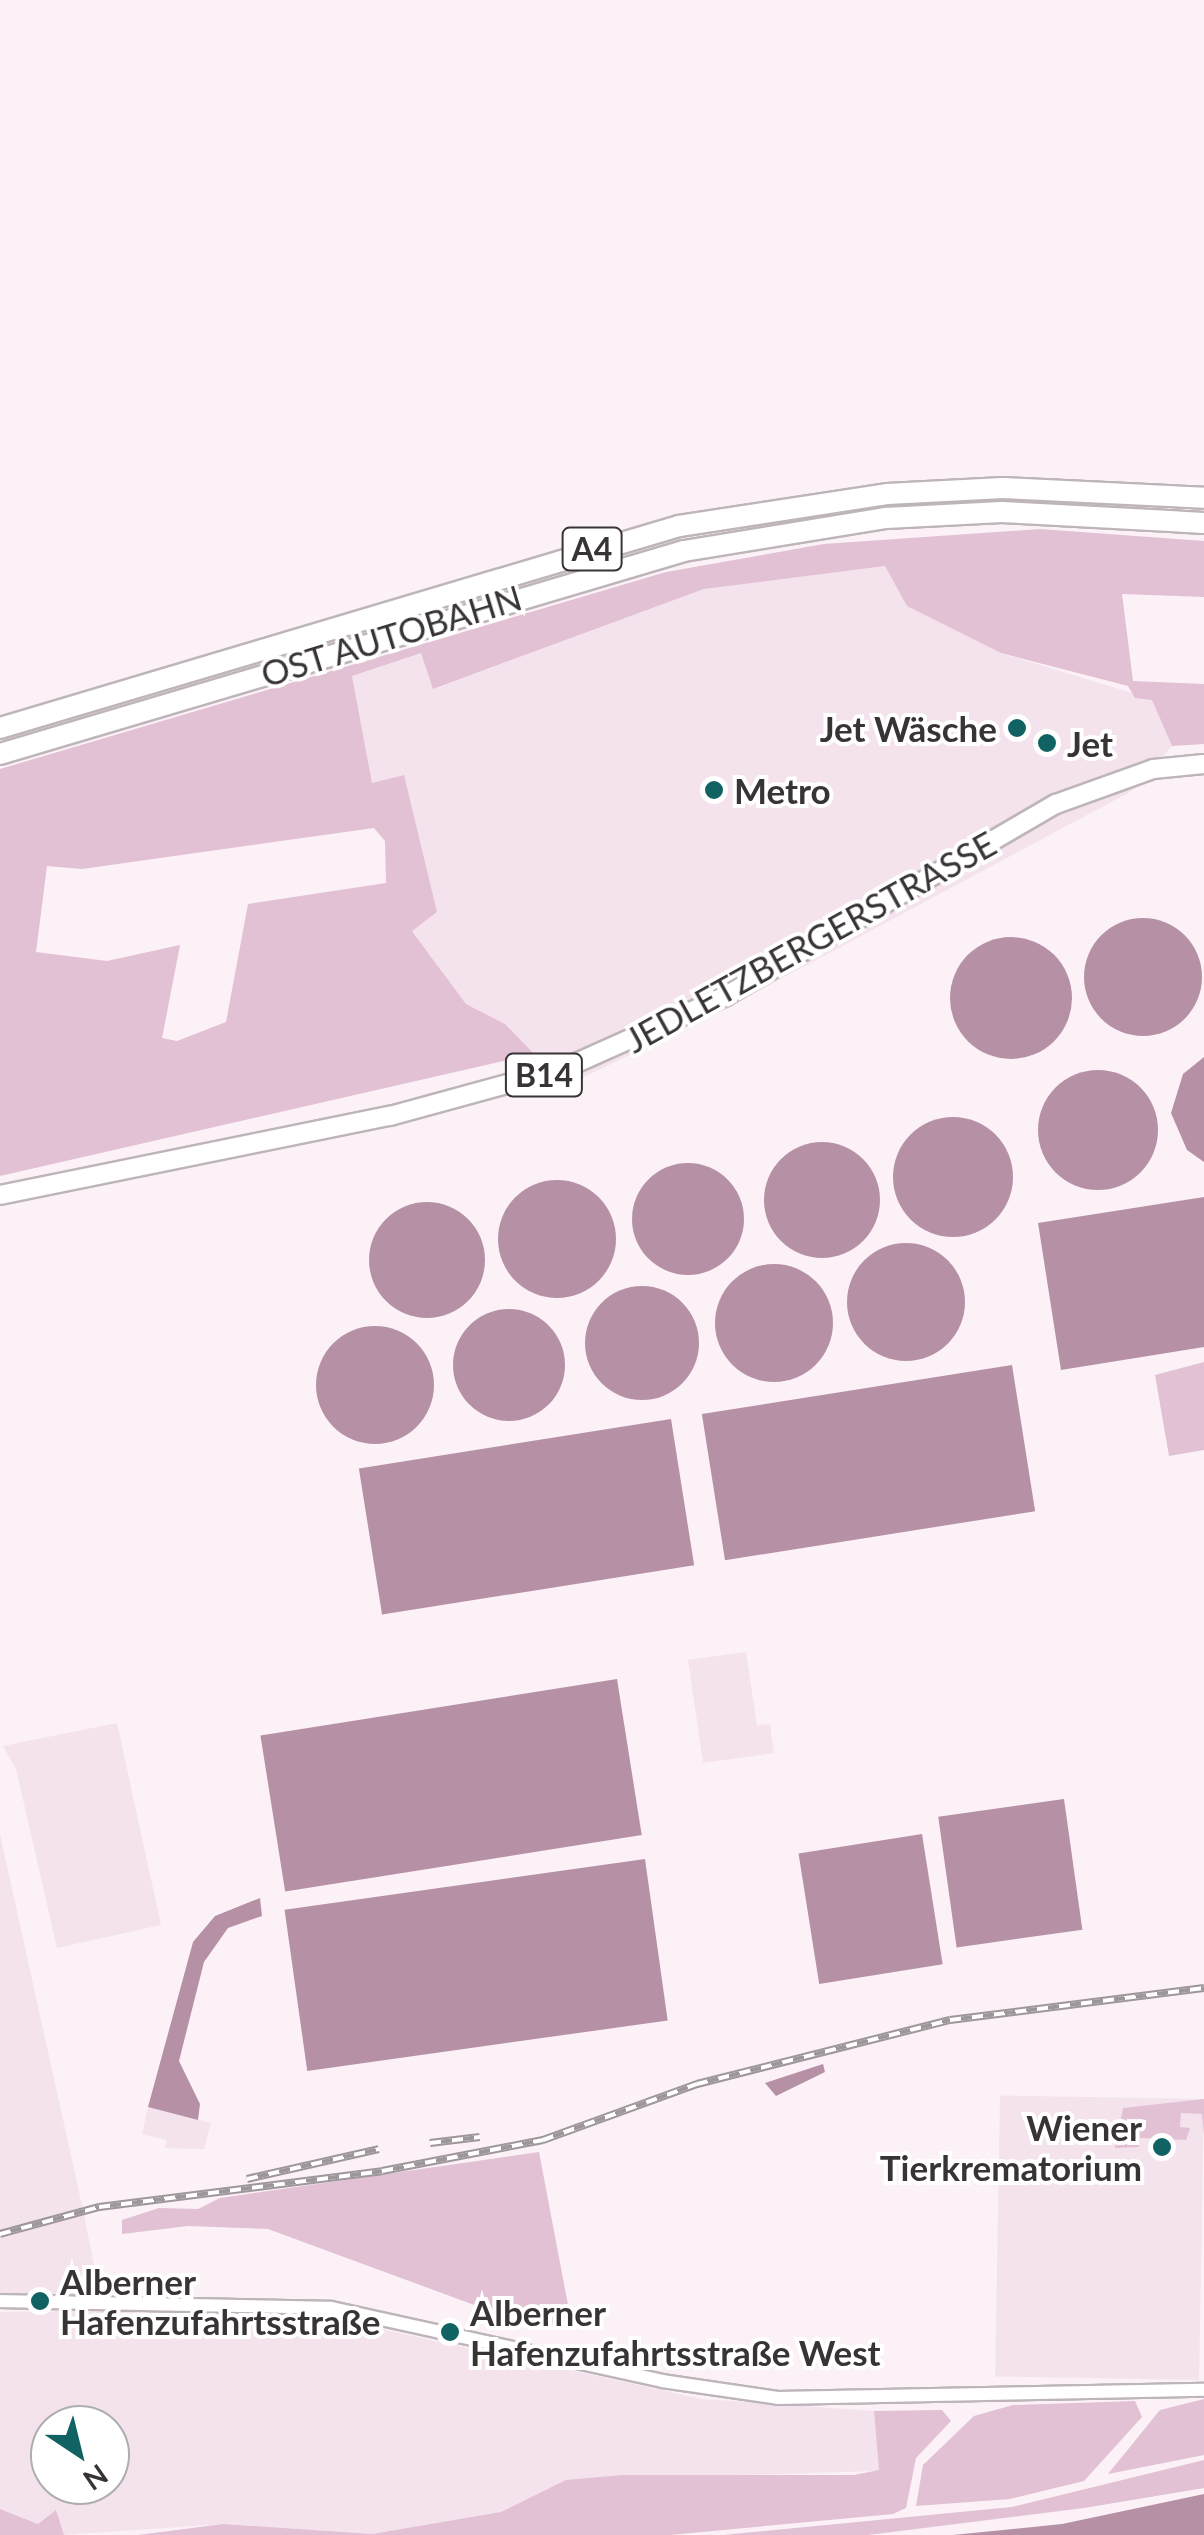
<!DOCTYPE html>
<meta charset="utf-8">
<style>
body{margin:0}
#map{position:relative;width:1204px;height:2535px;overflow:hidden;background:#fbf1f7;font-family:Lato,sans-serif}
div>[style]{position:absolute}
.built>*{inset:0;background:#f4e3ed;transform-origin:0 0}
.green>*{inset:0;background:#e1c1d3}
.water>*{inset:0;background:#b691a6;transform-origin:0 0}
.round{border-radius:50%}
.roads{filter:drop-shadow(2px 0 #beb5ba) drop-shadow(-2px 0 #beb5ba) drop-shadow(0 2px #beb5ba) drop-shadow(0 -2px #beb5ba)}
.tertiary>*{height:12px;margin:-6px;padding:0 6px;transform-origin:6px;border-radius:6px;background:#fff}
.primary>*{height:18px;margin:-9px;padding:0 9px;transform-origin:9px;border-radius:9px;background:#fff}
.motorway>*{height:20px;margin:-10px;padding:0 10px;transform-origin:10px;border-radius:10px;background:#fff}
.rail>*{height:8px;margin-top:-4px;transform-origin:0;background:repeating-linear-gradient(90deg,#fff 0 11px,#9d969a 0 22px);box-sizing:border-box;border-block:2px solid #9d969a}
.dots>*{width:28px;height:28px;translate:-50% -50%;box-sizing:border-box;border:5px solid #fff;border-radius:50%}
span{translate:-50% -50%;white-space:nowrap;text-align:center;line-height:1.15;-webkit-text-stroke:8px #fff;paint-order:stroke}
.shield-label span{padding:2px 8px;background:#fff;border:2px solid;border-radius:8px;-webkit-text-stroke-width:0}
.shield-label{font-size:32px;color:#383436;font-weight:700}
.street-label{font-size:35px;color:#383436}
.poi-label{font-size:35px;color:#383436;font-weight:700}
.right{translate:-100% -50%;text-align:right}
.left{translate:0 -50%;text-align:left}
.north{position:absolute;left:30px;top:2405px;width:100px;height:100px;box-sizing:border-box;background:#fff;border:2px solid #afaeaf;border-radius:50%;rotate:145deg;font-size:28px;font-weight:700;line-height:40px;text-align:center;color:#383436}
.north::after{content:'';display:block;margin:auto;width:35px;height:45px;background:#116262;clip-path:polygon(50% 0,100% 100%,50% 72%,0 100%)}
</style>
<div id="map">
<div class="built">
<div style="clip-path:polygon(885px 566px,1001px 653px,1152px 699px,1172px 746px,1130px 792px,719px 1012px,557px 1090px,505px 1024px,466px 1004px,412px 930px,437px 912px,403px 775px,372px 784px,352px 676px,421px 652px,434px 689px,704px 589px)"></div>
<div style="clip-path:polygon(746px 1652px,757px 1725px,770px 1724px,774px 1753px,703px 1763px,688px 1660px)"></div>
<div style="clip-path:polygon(117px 1723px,161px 1925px,57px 1948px,16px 1769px,3px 1746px)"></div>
<div style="clip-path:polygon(0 1834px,83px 2210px,101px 2300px,0 2301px)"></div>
<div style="left:1204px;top:2099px;width:281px;height:204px;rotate:91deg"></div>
<div style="clip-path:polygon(148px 2107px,211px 2123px,204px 2149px,165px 2148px,167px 2140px,142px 2134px)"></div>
<div style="clip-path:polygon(evenodd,154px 2310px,335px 2319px,702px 2399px,874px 2411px,879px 2471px,567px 2480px,501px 2512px,372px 2534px,223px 2524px,64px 2535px,56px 2511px,38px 2524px,0 2509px,0 2312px,154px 2310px,50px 2425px,110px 2425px,110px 2485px,50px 2485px,50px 2425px)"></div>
</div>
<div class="green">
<div style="clip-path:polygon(evenodd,1040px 529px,1204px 541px,1204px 597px,1122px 594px,1133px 681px,1204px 684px,1204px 744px,1172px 746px,1152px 700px,1135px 698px,1128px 686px,1001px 653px,907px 606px,885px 566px,704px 589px,433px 689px,421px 653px,352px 676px,372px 783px,404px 775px,437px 912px,412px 931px,466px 1004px,505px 1024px,534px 1054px,0 1176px,0 769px,666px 572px,824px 544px,1040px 529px,374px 828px,385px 841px,386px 883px,248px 904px,226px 1022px,177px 1041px,162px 1038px,180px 945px,107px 961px,36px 952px,47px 866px,82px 869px,374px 828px)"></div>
<div style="clip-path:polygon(1204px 1362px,1204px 1450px,1169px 1456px,1155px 1375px)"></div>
<div style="clip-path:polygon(1204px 2099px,1204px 2135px,1202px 2114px,1181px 2113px,1180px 2127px,1190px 2128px,1186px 2140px,1140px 2138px,1139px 2147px,1115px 2148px,1123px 2108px)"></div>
<div style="clip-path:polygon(539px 2152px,568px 2305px,554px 2325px,477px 2306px,268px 2229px,188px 2226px,122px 2234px,122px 2220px,159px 2208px,198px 2209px,220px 2198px)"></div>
<div style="clip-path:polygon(1204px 2399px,1204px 2455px,1108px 2474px,1160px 2410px)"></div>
<div style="clip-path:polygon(1135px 2401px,1142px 2417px,1084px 2481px,1010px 2499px,916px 2506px,923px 2465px,974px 2416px,1013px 2405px)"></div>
<div style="clip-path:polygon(942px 2410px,951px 2421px,916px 2458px,906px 2508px,893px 2514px,670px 2535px,138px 2535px,223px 2524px,372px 2534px,501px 2512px,566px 2480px,622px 2475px,854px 2475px,879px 2470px,874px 2411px)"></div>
<div style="clip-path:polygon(1204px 2460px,1204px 2488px,1084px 2508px,868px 2535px,723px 2535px,1012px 2507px)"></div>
<div style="clip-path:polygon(0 2509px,38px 2524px,56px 2510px,64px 2535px,0 2535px)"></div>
</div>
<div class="water">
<div class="round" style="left:1084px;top:918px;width:118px;height:118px"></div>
<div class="round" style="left:950px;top:937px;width:122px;height:122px"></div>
<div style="clip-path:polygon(1204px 1057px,1204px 1162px,1187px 1150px,1171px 1113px,1183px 1074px)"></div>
<div class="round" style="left:1038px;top:1070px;width:120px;height:120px"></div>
<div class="round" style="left:893px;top:1117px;width:120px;height:120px"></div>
<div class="round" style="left:764px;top:1142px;width:116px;height:116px"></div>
<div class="round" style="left:632px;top:1163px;width:112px;height:112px"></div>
<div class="round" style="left:498px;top:1180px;width:118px;height:118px"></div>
<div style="clip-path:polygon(1204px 1197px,1204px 1347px,1061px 1370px,1038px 1223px)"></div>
<div class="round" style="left:369px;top:1202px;width:116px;height:116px"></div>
<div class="round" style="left:847px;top:1243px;width:118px;height:118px"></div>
<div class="round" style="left:715px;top:1264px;width:118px;height:118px"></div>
<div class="round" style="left:585px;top:1286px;width:114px;height:114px"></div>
<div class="round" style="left:453px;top:1309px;width:112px;height:112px"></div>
<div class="round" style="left:316px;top:1326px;width:118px;height:118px"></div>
<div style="left:1012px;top:1365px;width:148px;height:314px;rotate:81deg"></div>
<div style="left:671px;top:1419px;width:148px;height:316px;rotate:81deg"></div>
<div style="left:617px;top:1679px;width:158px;height:361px;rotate:81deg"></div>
<div style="left:1064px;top:1799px;width:132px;height:127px;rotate:82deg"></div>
<div style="left:922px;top:1834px;width:132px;height:125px;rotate:81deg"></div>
<div style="left:645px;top:1859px;width:163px;height:364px;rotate:82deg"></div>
<div style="clip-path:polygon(260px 1898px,262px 1916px,228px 1928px,204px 1962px,179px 2061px,200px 2104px,198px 2120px,148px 2107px,193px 1942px,215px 1916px)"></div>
<div style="clip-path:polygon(823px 2064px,825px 2072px,776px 2096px,765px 2083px)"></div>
<div style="clip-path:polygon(1204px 2494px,1204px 2535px,953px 2535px,1062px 2524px)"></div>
</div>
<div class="roads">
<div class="tertiary">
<div style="left:0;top:2301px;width:331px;rotate:1.2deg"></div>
<div style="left:331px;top:2308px;width:339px;rotate:12.4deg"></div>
<div style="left:662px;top:2381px;width:117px;rotate:8.3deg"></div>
<div style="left:778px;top:2398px;width:426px;rotate:-1.1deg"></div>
</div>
<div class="primary">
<div style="left:0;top:1195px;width:398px;rotate:-11.5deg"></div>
<div style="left:390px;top:1116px;width:181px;rotate:-15.3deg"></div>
<div style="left:565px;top:1068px;width:174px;rotate:-24.1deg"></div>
<div style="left:724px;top:997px;width:384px;rotate:-30.2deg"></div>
<div style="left:1056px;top:804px;width:103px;rotate:-19.8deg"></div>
<div style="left:1153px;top:769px;width:51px;rotate:-5.6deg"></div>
</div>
<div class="motorway">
<div style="left:0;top:728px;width:708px;rotate:-16.57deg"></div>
<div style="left:679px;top:526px;width:210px;rotate:-8.7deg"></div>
<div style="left:887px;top:494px;width:116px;rotate:-3deg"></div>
<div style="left:1003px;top:488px;width:201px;rotate:2.8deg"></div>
<div style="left:0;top:754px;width:713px;rotate:-16.53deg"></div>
<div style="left:684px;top:551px;width:205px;rotate:-9.3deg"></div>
<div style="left:886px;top:518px;width:116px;rotate:-3deg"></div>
<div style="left:1002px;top:512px;width:202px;rotate:3.1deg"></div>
</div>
</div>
<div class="rail">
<div style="left:430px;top:2143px;width:50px;rotate:-6.8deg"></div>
<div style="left:247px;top:2179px;width:135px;rotate:-12.8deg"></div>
<div style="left:0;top:2234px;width:103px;rotate:-15.3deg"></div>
<div style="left:99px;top:2207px;width:285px;rotate:-7.2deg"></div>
<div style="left:382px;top:2171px;width:164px;rotate:-10.9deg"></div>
<div style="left:543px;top:2140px;width:164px;rotate:-20deg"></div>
<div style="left:697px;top:2084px;width:261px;rotate:-14.2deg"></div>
<div style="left:950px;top:2020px;width:256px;rotate:-7.2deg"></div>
</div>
<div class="dots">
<div style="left:1017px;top:728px;background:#116262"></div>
<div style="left:1047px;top:743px;background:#116262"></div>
<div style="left:714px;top:790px;background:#116262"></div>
<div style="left:1162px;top:2147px;background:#116262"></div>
<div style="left:40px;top:2301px;background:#116262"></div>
<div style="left:450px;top:2332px;background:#116262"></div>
</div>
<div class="shield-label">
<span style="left:592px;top:549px">A4</span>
<span style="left:544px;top:1075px">B14</span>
</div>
<div class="street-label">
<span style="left:391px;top:635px;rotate:-17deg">OST AUTOBAHN</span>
<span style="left:810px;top:941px;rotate:-29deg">JEDLETZBERGERSTRASSE</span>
</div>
<div class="poi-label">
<span class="right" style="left:997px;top:728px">Jet Wäsche</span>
<span class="left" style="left:1067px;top:743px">Jet</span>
<span class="left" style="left:734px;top:790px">Metro</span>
<span class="right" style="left:1142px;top:2147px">Wiener<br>Tierkrematorium</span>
<span class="left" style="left:60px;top:2301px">Alberner<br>Hafenzufahrtsstraße</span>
<span class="left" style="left:470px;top:2332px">Alberner<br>Hafenzufahrtsstraße West</span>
</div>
<div class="north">N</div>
</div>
